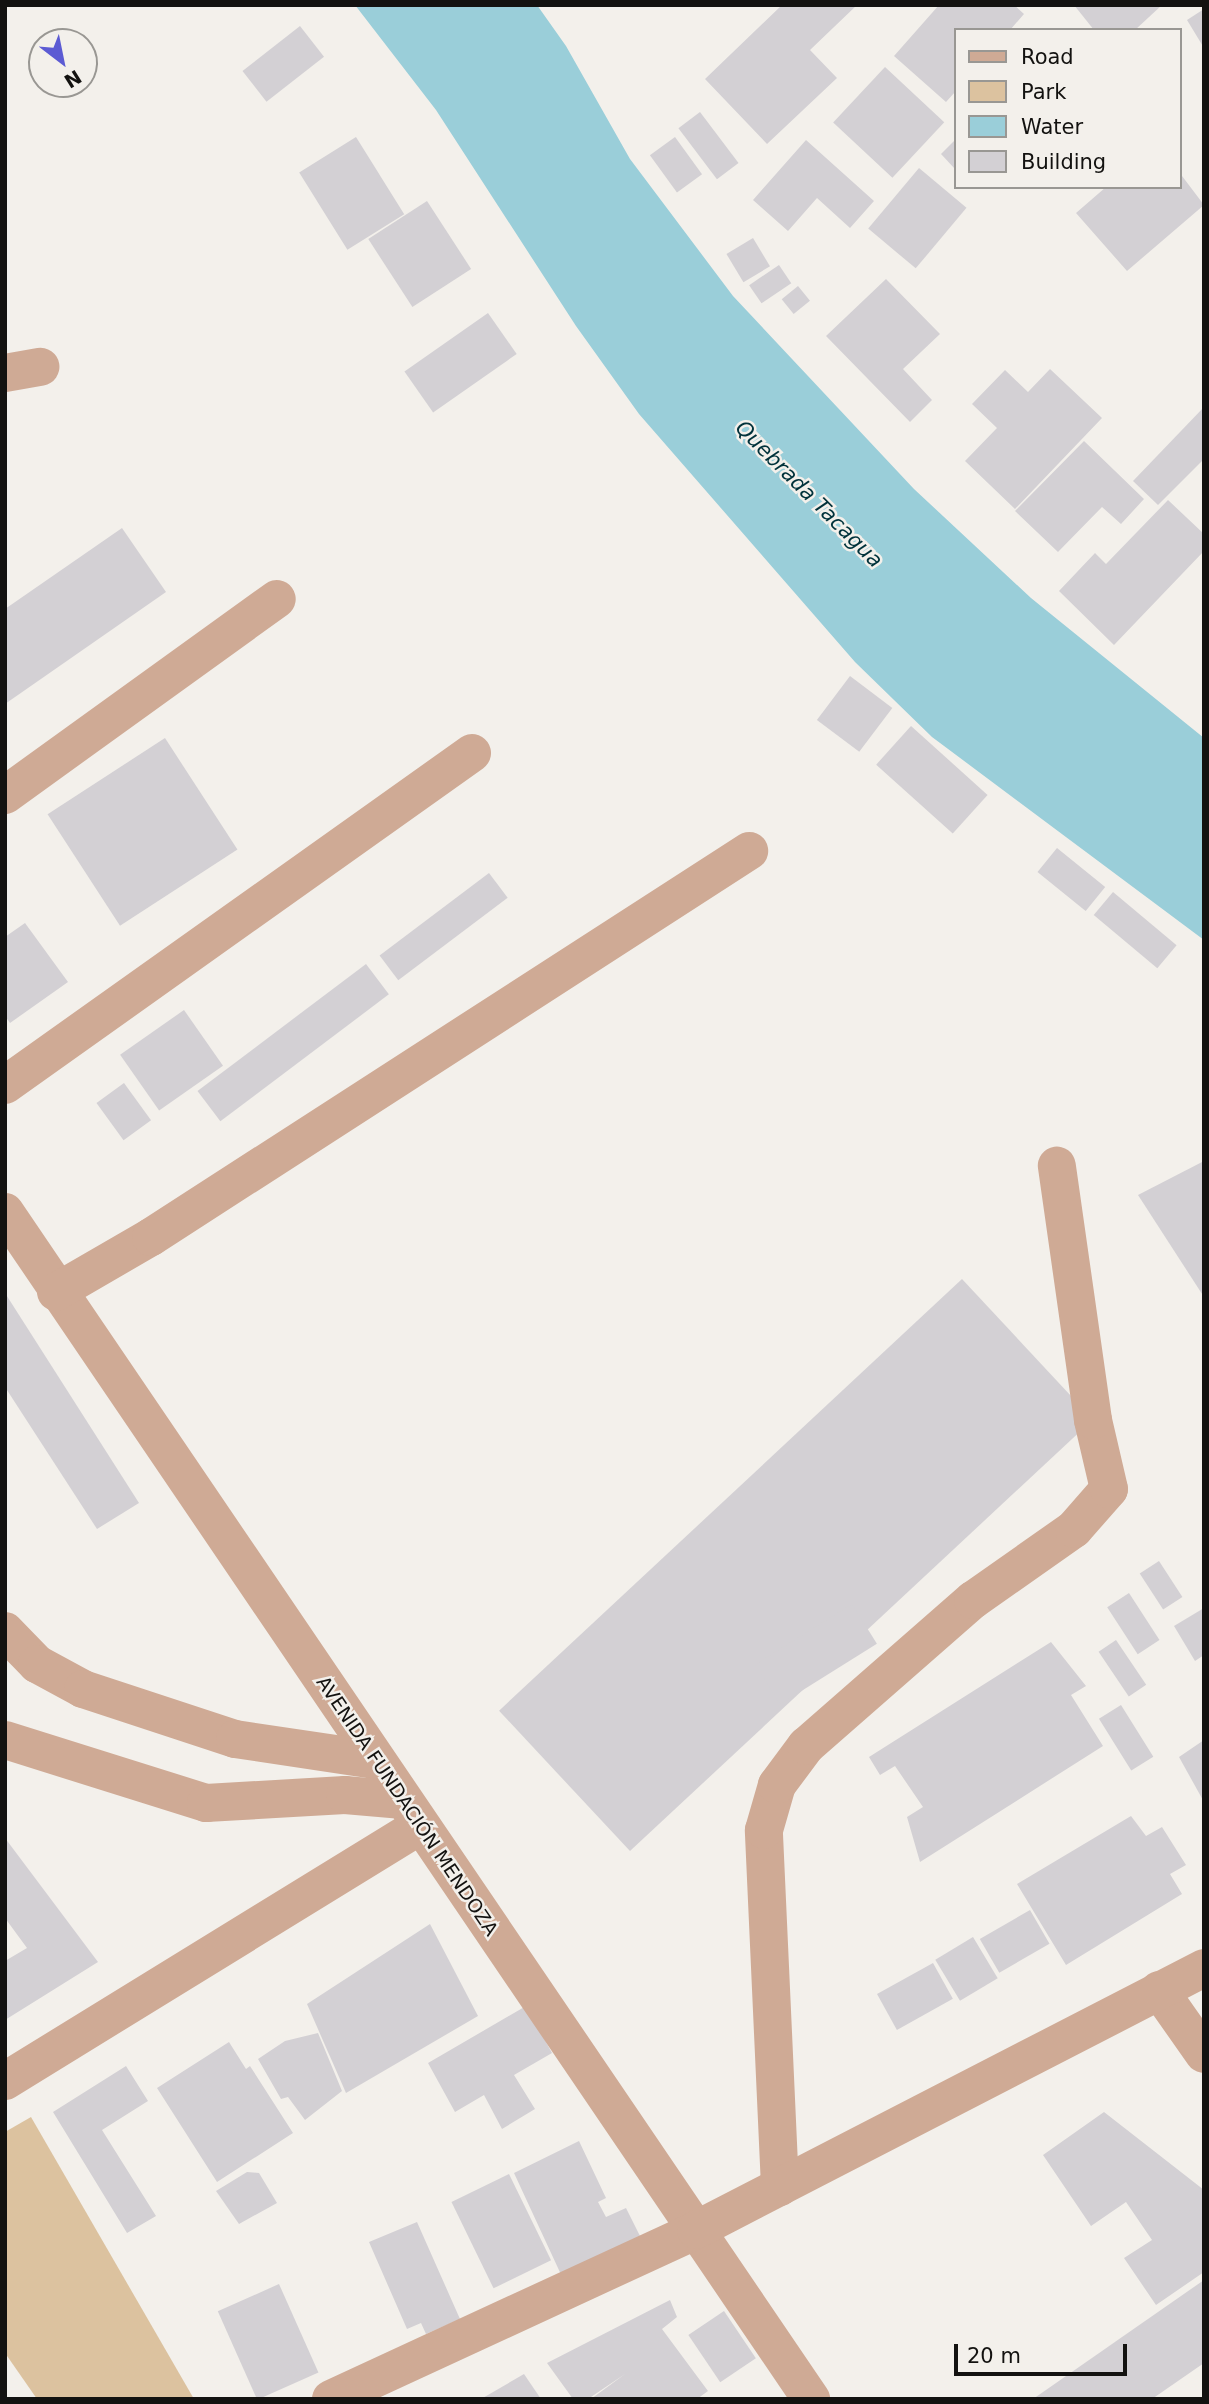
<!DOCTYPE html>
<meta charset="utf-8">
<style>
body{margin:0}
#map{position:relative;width:1209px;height:2404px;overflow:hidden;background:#f3f0eb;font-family:"DejaVu Sans",sans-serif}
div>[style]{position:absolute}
.green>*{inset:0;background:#dcc29f}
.water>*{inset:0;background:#9aced9}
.building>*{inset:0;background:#d3d0d4;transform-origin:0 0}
.minor>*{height:38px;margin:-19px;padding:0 19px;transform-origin:19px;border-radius:19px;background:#cfaa95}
span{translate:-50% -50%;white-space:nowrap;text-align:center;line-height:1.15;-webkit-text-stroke:5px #f3f0eb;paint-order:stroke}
.street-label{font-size:19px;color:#131210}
.water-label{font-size:21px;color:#00323b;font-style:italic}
.frame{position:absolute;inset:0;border:7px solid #131210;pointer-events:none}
.legend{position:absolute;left:954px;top:28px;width:228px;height:161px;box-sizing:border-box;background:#f3f0eb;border:2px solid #999793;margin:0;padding:9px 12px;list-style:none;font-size:21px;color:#131210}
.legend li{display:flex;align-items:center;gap:14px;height:35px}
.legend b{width:35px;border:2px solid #999793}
.north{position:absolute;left:28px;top:28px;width:70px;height:70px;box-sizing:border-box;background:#f3f0eb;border:2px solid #999793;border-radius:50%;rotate:148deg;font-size:19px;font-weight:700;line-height:28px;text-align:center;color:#131210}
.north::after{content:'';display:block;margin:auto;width:24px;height:32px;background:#5c5bd3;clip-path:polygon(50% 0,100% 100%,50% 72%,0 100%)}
.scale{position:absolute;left:954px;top:2344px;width:173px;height:32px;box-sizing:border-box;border:4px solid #131210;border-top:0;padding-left:9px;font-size:21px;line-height:24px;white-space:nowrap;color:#131210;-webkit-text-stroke:5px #f3f0eb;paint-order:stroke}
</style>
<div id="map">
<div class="green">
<div style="clip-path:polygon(31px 2117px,194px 2399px,37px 2399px,5px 2353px,5px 2132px)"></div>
</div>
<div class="water">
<div style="clip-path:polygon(355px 5px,537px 5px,566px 46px,630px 159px,733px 296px,914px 489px,1031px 598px,1204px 738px,1204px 940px,932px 737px,855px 662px,639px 414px,576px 326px,436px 110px)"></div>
</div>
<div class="building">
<div style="clip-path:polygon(782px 5px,857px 5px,810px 50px,837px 78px,767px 144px,705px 79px)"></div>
<div style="clip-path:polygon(939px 5px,1014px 5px,1024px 14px,1010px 30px,955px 30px,955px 92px,946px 102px,894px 56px)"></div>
<div style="clip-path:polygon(1074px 5px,1162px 5px,1135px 30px,1094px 30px)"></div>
<div style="clip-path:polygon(1204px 9px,1204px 48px,1187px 20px)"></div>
<div style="left:300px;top:26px;width:39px;height:73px;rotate:52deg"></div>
<div style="left:885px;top:67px;width:81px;height:76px;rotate:43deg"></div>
<div style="left:700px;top:112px;width:64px;height:27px;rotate:53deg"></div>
<div style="left:356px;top:137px;width:91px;height:67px;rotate:58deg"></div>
<div style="left:675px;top:137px;width:46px;height:31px;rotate:54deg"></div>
<div style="clip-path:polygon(806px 140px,874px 201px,850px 228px,817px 198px,788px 231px,753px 200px)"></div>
<div style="clip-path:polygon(955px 140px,955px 169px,941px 154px)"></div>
<div style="left:919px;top:168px;width:62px;height:79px;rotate:40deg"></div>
<div style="clip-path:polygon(1179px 172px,1204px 205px,1127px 271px,1076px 213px,1106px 187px,1179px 187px)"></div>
<div style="left:427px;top:201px;width:81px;height:70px;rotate:57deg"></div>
<div style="left:753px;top:238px;width:33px;height:31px;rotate:59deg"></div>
<div style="left:779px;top:265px;width:22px;height:36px;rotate:56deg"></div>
<div style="clip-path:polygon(886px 279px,940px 334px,903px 369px,932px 400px,910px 422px,826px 336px)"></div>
<div style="left:798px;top:286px;width:19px;height:21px;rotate:51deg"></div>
<div style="left:488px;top:313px;width:50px;height:102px;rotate:55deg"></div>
<div style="clip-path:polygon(1050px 369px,1102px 418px,1015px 509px,965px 461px,997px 428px,972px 404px,1005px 370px,1028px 392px)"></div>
<div style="clip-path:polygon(1204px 407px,1204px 459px,1158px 505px,1133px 481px)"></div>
<div style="clip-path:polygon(1084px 441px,1144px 499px,1121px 524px,1102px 507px,1058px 552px,1015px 511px)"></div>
<div style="clip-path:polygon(1168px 500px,1204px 534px,1204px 551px,1114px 645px,1059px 591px,1095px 553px,1106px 564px)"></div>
<div style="clip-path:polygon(122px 528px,166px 592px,5px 704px,5px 609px)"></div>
<div style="left:850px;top:676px;width:53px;height:55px;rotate:37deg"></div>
<div style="left:911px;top:726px;width:103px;height:52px;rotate:42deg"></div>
<div style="left:165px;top:738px;width:133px;height:140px;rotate:57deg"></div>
<div style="left:1057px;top:848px;width:62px;height:31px;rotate:39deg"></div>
<div style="left:489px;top:873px;width:31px;height:137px;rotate:53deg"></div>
<div style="left:1113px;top:892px;width:83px;height:30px;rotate:40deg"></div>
<div style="clip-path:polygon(25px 923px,68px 982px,10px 1023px,5px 1016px,5px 937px)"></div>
<div style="left:366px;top:964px;width:38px;height:211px;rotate:53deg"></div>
<div style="left:184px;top:1010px;width:68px;height:78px;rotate:55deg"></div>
<div style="left:124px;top:1083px;width:46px;height:34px;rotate:54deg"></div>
<div style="clip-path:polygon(1204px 1161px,1204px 1297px,1138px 1195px)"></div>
<div style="left:962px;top:1279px;width:192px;height:633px;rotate:47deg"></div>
<div style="clip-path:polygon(5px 1293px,139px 1503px,97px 1529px,5px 1387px)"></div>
<div style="left:1159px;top:1561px;width:43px;height:23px;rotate:57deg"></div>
<div style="left:1129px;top:1593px;width:56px;height:26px;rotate:57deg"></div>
<div style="left:852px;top:1604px;width:47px;height:114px;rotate:58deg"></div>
<div style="clip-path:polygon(1204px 1608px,1204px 1655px,1195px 1661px,1174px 1626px)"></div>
<div style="left:1116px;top:1640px;width:54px;height:21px;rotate:56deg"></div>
<div style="clip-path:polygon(1051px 1642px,1086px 1686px,1071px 1695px,1103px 1746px,920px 1862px,907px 1817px,923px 1807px,895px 1766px,880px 1775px,869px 1757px)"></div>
<div style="left:1121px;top:1705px;width:61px;height:26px;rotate:58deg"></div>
<div style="clip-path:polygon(1204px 1740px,1204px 1802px,1179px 1757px)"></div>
<div style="clip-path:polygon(1131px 1816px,1146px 1836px,1162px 1827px,1186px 1865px,1170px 1874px,1182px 1894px,1066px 1965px,1017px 1884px)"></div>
<div style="clip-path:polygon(5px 1838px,98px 1962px,5px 2020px,5px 1961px,27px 1948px,5px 1918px)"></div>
<div style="left:1030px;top:1910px;width:39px;height:58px;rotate:60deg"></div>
<div style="clip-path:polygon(430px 1924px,478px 2016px,346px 2093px,307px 2004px)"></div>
<div style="left:973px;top:1937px;width:48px;height:44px;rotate:59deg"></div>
<div style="left:933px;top:1963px;width:41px;height:64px;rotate:61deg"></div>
<div style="clip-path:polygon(526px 2006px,552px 2053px,514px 2075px,535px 2109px,502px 2129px,484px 2095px,455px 2112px,428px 2063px)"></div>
<div style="clip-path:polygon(318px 2033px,342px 2091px,305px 2120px,288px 2097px,281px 2099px,258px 2059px,285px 2041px)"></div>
<div style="clip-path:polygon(229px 2042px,246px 2069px,250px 2066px,293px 2133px,217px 2182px,157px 2088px)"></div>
<div style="clip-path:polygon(126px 2066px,148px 2101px,102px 2130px,156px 2216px,127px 2233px,53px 2112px)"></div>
<div style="clip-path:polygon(1104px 2112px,1204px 2190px,1204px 2272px,1156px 2305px,1124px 2258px,1152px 2240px,1126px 2202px,1091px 2226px,1043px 2155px)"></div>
<div style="clip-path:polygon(579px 2141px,606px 2198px,598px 2202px,606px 2217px,626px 2208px,645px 2246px,564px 2281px,514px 2173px)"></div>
<div style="clip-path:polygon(247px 2172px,259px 2173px,277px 2203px,239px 2224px,216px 2191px)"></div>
<div style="left:509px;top:2174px;width:96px;height:64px;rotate:64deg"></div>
<div style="clip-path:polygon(417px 2222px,460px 2319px,426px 2334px,421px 2323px,407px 2329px,369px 2242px)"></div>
<div style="clip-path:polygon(1204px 2280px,1204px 2363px,1152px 2399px,1033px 2399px)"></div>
<div style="left:279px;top:2284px;width:97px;height:67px;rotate:66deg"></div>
<div style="clip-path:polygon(670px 2300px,677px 2317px,662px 2329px,708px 2391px,697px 2399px,591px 2399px,625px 2374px,588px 2399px,573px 2399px,547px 2363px)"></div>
<div style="left:724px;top:2311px;width:57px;height:43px;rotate:56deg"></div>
<div style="clip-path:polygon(524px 2374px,541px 2399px,481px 2399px)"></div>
</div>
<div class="minor">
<div style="left:5px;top:373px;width:36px;rotate:-10deg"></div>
<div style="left:5px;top:795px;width:335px;rotate:-35.8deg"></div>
<div style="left:5px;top:1085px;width:573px;rotate:-35.41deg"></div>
<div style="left:5px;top:1212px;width:1435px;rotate:55.82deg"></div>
<div style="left:56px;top:1292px;width:110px;rotate:-30.1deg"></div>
<div style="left:151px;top:1237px;width:712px;rotate:-32.84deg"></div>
<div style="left:5px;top:1631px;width:46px;rotate:45.9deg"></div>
<div style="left:37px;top:1664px;width:52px;rotate:28.5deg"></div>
<div style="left:83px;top:1689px;width:160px;rotate:18.2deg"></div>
<div style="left:235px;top:1739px;width:143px;rotate:8.5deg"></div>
<div style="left:5px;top:1740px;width:211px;rotate:17.4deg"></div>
<div style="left:206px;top:1803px;width:139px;rotate:-3.3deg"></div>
<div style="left:345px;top:1795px;width:58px;rotate:4.9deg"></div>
<div style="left:1159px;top:1990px;width:78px;rotate:54.9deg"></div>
<div style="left:5px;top:2081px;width:487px;rotate:-31.6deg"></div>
<div style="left:780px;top:2187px;width:357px;rotate:-92.6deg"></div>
<div style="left:764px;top:1830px;width:47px;rotate:-73.9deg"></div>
<div style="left:777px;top:1785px;width:49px;rotate:-53.4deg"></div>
<div style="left:806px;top:1746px;width:222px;rotate:-41.2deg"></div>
<div style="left:973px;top:1600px;width:123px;rotate:-35.1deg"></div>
<div style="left:1074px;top:1529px;width:53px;rotate:-48.8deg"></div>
<div style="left:1109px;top:1489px;width:71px;rotate:-103.1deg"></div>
<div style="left:1093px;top:1420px;width:257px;rotate:-98.1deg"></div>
<div style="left:331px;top:2399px;width:402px;rotate:-24.8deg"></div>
<div style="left:696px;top:2230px;width:572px;rotate:-27.28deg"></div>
</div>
<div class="street-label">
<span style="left:407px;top:1806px;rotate:56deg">AVENIDA FUNDACIÓN MENDOZA</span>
</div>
<div class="water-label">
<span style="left:809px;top:494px;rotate:45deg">Quebrada Tacagua</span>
</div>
<div class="frame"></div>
<ul class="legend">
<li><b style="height:9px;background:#cfaa95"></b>Road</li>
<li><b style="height:19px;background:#dcc29f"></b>Park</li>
<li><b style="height:19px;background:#9aced9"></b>Water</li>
<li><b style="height:19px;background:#d3d0d4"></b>Building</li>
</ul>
<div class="north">N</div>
<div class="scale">20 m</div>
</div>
